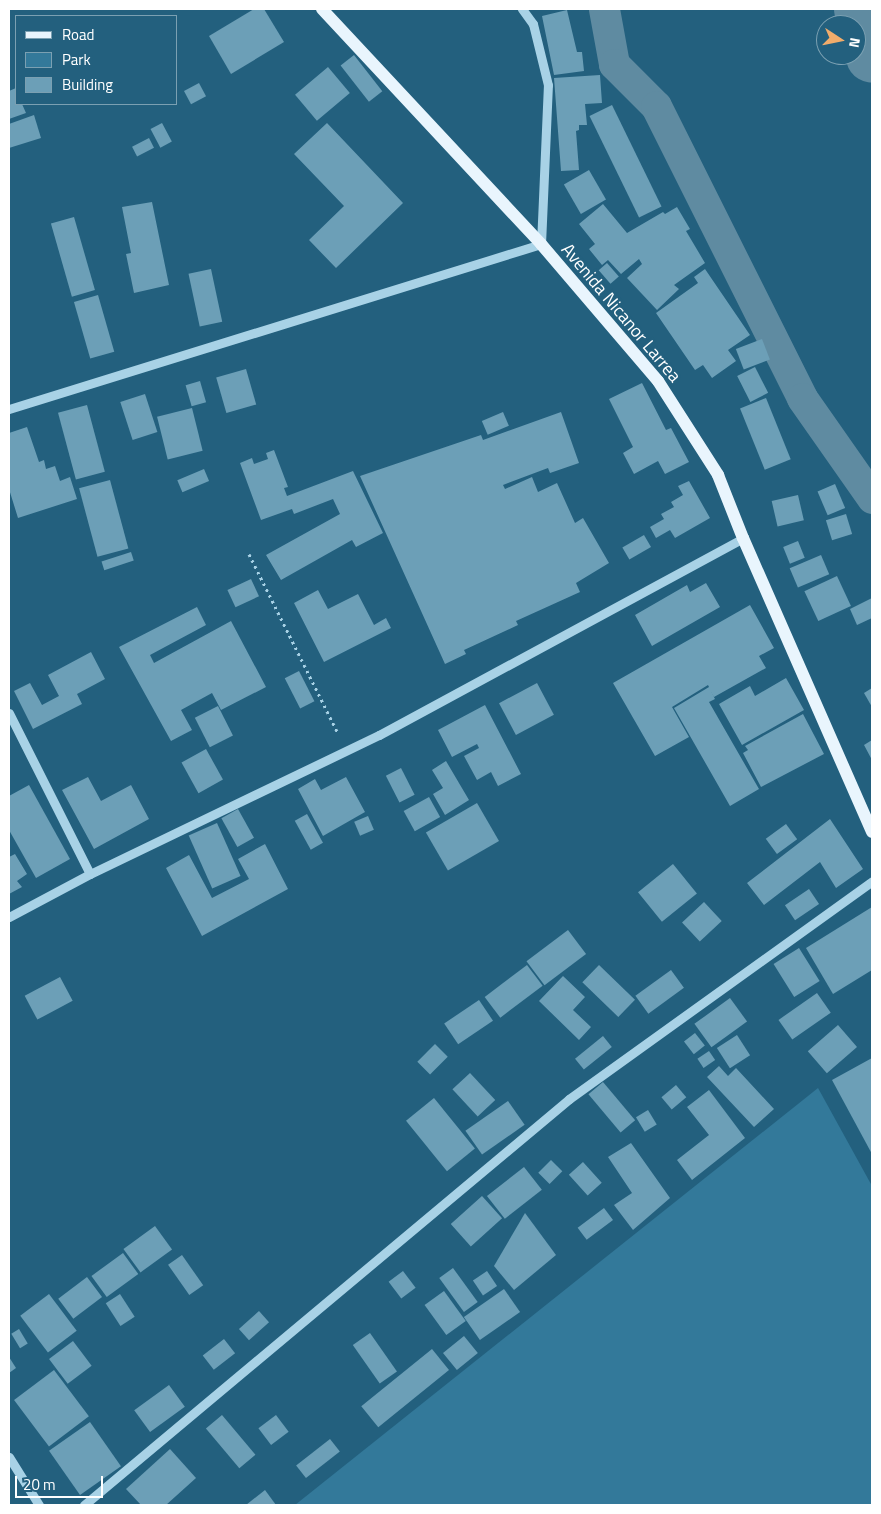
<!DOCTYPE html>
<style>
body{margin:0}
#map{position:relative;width:881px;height:1514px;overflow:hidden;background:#23607e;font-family:"Titillium Web",sans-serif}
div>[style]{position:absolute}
.green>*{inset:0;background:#33799a}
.canal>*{height:31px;margin:-15.5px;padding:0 15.5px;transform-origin:15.5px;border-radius:15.5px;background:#5f8ba1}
.river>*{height:52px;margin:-26px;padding:0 26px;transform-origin:26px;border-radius:26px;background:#5f8ba1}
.building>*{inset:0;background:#6c9fb7;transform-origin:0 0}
.path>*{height:3px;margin-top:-1.5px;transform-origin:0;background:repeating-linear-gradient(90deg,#a8d2e6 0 2.5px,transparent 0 6.5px)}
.minor>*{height:9px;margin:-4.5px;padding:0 4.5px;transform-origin:4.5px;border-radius:4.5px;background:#a8d2e6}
.major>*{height:12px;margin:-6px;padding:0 6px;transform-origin:6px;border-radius:6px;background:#e9f5fd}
span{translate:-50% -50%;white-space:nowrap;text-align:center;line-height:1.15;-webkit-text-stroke:5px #23607e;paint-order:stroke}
.street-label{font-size:18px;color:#fff}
.frame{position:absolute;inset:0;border:10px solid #fff;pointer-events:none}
.legend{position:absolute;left:15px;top:15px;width:162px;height:90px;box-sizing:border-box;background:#23607e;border:1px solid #7ba0b2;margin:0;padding:6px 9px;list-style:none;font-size:15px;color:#fff}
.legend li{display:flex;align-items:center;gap:10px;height:25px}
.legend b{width:25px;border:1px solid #7ba0b2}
.north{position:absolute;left:816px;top:15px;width:50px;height:50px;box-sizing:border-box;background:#23607e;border:1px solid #7ba0b2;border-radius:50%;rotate:101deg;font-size:14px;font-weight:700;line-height:20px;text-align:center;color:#fff}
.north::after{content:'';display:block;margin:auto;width:18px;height:22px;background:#f1ac6b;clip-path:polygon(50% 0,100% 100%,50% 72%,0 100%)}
.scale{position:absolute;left:15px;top:1476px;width:88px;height:22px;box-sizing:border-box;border:2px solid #fff;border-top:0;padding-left:6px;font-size:15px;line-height:18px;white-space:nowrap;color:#fff;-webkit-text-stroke:4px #23607e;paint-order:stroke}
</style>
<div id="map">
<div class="green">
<div style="clip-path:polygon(818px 1088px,872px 1186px,872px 1505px,295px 1505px)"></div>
</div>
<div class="canal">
<div style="left:604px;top:9px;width:56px;rotate:79.7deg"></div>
<div style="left:614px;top:64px;width:59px;rotate:45deg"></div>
<div style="left:656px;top:106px;width:326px;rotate:63.4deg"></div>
<div style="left:802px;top:398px;width:122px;rotate:55deg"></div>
</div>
<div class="river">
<div style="left:860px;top:9px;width:49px;rotate:76deg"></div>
</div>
<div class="building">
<div style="clip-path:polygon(254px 9px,264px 9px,284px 42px,231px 74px,209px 36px)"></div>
<div style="clip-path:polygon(567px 10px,577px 52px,582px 52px,584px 71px,554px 75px,542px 16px)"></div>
<div style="left:354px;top:55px;width:46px;height:17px;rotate:52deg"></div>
<div style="left:328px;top:67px;width:34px;height:43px;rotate:50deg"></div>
<div style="clip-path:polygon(600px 75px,602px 103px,585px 104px,587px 125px,579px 125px,579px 130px,576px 131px,579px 170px,561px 171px,554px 78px)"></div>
<div style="left:199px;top:83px;width:15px;height:17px;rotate:62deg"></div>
<div style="clip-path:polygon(16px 88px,16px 104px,22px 104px,26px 113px,9px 119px,9px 91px)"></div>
<div style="left:612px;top:105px;width:113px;height:25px;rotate:64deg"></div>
<div style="clip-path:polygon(34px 115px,41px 138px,9px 148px,9px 124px)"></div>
<div style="left:162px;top:123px;width:21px;height:13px;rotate:62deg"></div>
<div style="clip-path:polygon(327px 123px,403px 203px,336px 268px,309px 240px,344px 206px,294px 154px)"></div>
<div style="left:149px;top:138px;width:11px;height:19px;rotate:63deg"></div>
<div style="left:589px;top:170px;width:34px;height:29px;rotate:60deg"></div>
<div style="clip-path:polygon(152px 202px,169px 285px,134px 293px,126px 254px,131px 253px,122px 207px)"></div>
<div style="clip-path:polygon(603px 204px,627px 233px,663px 212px,665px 214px,677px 207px,690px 229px,686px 231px,705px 263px,674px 285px,679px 289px,657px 310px,627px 278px,642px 264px,639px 259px,621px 274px,608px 260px,602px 265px,589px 249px,595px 244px,579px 224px)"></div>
<div style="left:74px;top:217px;width:76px;height:24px;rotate:74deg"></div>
<div style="left:607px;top:263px;width:18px;height:11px;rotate:49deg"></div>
<div style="left:211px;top:269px;width:54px;height:23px;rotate:78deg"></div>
<div style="clip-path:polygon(705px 269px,750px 335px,728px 350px,736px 361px,712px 378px,703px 365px,695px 370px,656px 313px,698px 283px,694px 277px)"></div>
<div style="left:98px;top:295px;width:59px;height:25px;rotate:74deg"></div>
<div style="left:762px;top:339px;width:22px;height:28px;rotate:69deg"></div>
<div style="left:755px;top:367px;width:29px;height:20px;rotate:63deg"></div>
<div style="left:246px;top:369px;width:37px;height:31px;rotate:74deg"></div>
<div style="left:200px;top:381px;width:22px;height:15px;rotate:74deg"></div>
<div style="clip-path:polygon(642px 383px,666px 430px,671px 428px,689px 462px,665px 474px,658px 461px,634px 474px,623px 453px,633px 447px,609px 399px)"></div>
<div style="left:145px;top:394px;width:40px;height:26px;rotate:72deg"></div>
<div style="left:766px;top:398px;width:66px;height:28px;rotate:68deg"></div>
<div style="left:87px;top:405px;width:69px;height:30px;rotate:75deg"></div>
<div style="left:192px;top:408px;width:44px;height:36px;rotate:76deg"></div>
<div style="left:503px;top:412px;width:15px;height:23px;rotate:67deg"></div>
<div style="clip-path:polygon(561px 412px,579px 463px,550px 473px,548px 468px,503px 485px,505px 489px,532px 477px,538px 492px,557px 483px,575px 523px,583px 518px,609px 563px,576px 583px,580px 592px,516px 621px,518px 625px,464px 650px,466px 654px,445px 664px,360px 476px,481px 435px,483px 440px)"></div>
<div style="clip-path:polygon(27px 427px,39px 462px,44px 460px,46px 469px,55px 466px,60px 481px,70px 477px,77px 499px,18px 518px,9px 489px,9px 433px)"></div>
<div style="clip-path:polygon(274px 450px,288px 487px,284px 488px,287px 496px,353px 471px,383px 533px,356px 547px,352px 540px,281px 580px,266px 555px,340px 514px,333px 499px,294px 514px,292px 509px,261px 520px,240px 463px,252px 458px,254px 464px,268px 459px,266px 453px)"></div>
<div style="left:204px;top:469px;width:13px;height:29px;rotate:67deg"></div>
<div style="left:110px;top:480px;width:71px;height:32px;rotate:75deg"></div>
<div style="clip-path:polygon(689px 481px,710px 518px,675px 538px,670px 530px,656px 538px,650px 527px,664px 519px,661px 514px,674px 507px,671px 502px,683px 495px,678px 486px)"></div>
<div style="left:835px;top:484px;width:26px;height:19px;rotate:67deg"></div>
<div style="left:798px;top:495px;width:26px;height:27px;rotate:77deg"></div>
<div style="left:846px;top:514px;width:21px;height:21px;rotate:73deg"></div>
<div style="left:644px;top:535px;width:14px;height:25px;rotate:60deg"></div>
<div style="left:798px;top:541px;width:18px;height:16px;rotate:68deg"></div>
<div style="left:131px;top:552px;width:9px;height:31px;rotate:72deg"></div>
<div style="left:821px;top:555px;width:21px;height:34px;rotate:67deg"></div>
<div style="left:837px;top:576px;width:33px;height:36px;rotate:65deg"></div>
<div style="left:251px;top:579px;width:19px;height:26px;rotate:65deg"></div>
<div style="clip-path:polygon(706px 583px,720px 607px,652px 646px,635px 615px,687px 585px,690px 592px)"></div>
<div style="clip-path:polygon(318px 590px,328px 609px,358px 594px,374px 625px,386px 618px,391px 628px,324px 662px,294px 603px)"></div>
<div style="clip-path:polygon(872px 598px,872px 618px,857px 625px,850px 609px)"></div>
<div style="clip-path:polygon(750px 605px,774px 648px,759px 656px,766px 668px,714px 697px,710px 690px,715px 699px,709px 702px,759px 789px,730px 806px,674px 708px,709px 687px,708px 685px,672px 707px,689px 737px,655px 756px,613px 683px)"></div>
<div style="clip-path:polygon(197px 607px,206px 625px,150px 655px,154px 663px,231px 621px,266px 687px,221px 710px,212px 693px,181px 710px,192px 730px,171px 741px,119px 647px)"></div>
<div style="clip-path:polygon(91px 652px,105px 679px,77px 694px,82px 704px,33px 729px,14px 691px,30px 683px,42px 705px,59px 696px,48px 675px)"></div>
<div style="left:299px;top:671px;width:34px;height:16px;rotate:63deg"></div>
<div style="clip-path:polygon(786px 678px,804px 710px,742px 745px,719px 704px,750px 686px,755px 696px)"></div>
<div style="left:537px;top:683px;width:36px;height:43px;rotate:62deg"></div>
<div style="clip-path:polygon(872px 688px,872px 707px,864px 693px)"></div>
<div style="clip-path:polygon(485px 705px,521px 774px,498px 786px,491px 772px,477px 780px,464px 756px,479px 748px,477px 744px,452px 757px,438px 730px)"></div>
<div style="left:218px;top:706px;width:33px;height:26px;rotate:63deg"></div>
<div style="clip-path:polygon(803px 714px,824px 754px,761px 787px,743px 753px,748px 750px,745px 746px)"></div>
<div style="clip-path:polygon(872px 740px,872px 760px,864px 745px)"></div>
<div style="left:206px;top:749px;width:35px;height:28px;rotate:61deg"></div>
<div style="clip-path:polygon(446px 761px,469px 800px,445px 815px,433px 794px,443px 788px,432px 770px)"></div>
<div style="left:401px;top:768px;width:30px;height:17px;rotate:63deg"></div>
<div style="clip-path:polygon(88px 777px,101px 801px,131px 785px,149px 819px,94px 849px,62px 790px)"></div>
<div style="clip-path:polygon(346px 777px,365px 812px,323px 836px,298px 789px,315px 779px,321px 790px)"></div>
<div style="clip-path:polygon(29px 785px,70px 859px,36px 878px,9px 830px,9px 796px)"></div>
<div style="left:429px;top:797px;width:23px;height:29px;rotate:61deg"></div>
<div style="left:477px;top:803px;width:44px;height:59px;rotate:60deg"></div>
<div style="left:238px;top:809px;width:33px;height:19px;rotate:61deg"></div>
<div style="left:307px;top:814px;width:33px;height:14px;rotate:61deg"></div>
<div style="left:368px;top:816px;width:15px;height:15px;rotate:67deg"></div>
<div style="clip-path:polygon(830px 819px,863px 869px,836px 888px,820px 862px,764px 905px,747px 883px)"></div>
<div style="left:217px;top:823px;width:58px;height:31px;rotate:66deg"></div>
<div style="left:786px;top:824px;width:19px;height:25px;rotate:54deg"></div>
<div style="clip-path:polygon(265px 844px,288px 889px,202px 936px,166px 868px,189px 855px,212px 898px,249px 879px,238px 859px)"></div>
<div style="clip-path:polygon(15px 854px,27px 874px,17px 881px,22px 887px,9px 894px,9px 857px)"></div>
<div style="left:673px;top:864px;width:38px;height:45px;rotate:51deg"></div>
<div style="left:809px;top:889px;width:18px;height:29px;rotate:56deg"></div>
<div style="left:704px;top:902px;width:26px;height:30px;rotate:47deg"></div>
<div style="clip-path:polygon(872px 907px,872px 970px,833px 994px,806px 948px)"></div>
<div style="left:568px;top:930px;width:30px;height:52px;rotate:53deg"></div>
<div style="left:799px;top:948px;width:39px;height:30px;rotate:58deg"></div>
<div style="left:527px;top:965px;width:26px;height:53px;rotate:53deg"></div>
<div style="left:599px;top:965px;width:50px;height:24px;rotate:44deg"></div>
<div style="left:671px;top:970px;width:22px;height:44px;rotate:54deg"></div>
<div style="clip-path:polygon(563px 976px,585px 997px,573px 1010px,591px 1027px,579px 1040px,539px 1001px)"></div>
<div style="left:60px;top:977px;width:27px;height:40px;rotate:62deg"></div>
<div style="left:817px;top:993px;width:24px;height:47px;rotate:55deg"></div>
<div style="left:730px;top:998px;width:29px;height:44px;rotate:54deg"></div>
<div style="left:479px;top:1000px;width:25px;height:42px;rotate:56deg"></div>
<div style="left:838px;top:1025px;width:29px;height:40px;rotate:49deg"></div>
<div style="left:695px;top:1033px;width:16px;height:14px;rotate:52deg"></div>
<div style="left:737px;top:1035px;width:24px;height:24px;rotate:57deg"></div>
<div style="left:603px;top:1036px;width:14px;height:36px;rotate:51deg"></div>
<div style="left:435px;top:1044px;width:18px;height:25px;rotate:45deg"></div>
<div style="left:709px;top:1051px;width:11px;height:14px;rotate:56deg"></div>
<div style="clip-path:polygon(872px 1058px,872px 1154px,832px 1080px)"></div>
<div style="clip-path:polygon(719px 1066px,728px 1076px,736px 1068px,774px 1109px,754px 1127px,707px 1077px)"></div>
<div style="left:470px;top:1073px;width:37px;height:24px;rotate:47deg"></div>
<div style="left:603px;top:1082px;width:50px;height:19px;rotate:50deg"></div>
<div style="left:676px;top:1085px;width:16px;height:19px;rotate:50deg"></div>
<div style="clip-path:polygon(709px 1090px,745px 1138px,692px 1180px,677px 1160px,709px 1135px,687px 1107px)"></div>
<div style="left:434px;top:1098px;width:65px;height:36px;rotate:51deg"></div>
<div style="left:508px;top:1101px;width:29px;height:52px;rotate:55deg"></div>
<div style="left:648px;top:1110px;width:17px;height:14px;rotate:59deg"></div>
<div style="clip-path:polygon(631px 1143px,670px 1198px,633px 1230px,614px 1205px,632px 1193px,608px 1157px)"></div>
<div style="left:551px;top:1160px;width:16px;height:18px;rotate:45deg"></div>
<div style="left:583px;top:1162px;width:28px;height:19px;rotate:48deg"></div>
<div style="left:524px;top:1167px;width:29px;height:47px;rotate:52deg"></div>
<div style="left:482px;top:1196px;width:30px;height:42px;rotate:48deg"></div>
<div style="left:604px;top:1208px;width:15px;height:33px;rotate:53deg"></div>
<div style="clip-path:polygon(525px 1213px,556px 1255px,514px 1290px,494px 1266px)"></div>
<div style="left:155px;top:1226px;width:29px;height:39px;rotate:54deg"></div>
<div style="left:123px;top:1253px;width:26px;height:39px;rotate:54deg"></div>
<div style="left:182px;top:1255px;width:37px;height:17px;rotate:55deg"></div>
<div style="left:453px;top:1268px;width:42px;height:17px;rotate:54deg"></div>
<div style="left:403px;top:1271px;width:21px;height:18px;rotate:53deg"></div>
<div style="left:487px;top:1271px;width:18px;height:17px;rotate:56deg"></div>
<div style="left:87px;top:1277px;width:25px;height:36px;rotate:53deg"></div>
<div style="left:504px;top:1289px;width:28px;height:49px;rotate:55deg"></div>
<div style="left:444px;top:1291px;width:37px;height:24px;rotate:54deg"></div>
<div style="left:49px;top:1294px;width:46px;height:36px;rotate:53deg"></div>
<div style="left:120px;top:1294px;width:27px;height:17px;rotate:57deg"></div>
<div style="left:259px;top:1311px;width:15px;height:27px;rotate:48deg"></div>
<div style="left:19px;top:1329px;width:17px;height:9px;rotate:59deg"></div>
<div style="left:370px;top:1333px;width:47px;height:21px;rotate:55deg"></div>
<div style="left:464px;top:1336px;width:22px;height:27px;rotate:51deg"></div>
<div style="left:224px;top:1339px;width:18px;height:27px;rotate:52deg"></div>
<div style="left:73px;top:1341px;width:31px;height:30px;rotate:53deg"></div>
<div style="left:432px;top:1349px;width:27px;height:91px;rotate:51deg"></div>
<div style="clip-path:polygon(9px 1357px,16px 1368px,9px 1373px)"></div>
<div style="left:54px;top:1370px;width:58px;height:50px;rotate:53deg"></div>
<div style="left:169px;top:1385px;width:27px;height:43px;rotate:54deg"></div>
<div style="left:222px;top:1415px;width:52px;height:21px;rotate:50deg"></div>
<div style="left:276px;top:1415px;width:21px;height:22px;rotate:53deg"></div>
<div style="left:90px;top:1422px;width:54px;height:50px;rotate:55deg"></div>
<div style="left:330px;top:1439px;width:16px;height:43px;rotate:52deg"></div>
<div style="clip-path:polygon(170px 1449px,196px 1478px,166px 1505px,141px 1505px,126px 1489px)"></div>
<div style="clip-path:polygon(265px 1490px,276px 1505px,246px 1505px)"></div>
</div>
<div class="path">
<div style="left:249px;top:554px;width:200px;rotate:63.6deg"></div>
</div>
<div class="minor">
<div style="left:9px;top:409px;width:557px;rotate:-17.23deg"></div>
<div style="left:541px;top:244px;width:159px;rotate:-87.5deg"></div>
<div style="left:548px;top:85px;width:63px;rotate:-103.8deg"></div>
<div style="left:533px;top:24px;width:19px;rotate:-126deg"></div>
<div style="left:9px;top:713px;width:180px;rotate:63.3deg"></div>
<div style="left:9px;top:917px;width:92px;rotate:-28deg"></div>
<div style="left:90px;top:874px;width:321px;rotate:-25.7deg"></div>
<div style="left:379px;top:735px;width:414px;rotate:-28.4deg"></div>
<div style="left:9px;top:1457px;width:57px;rotate:58deg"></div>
<div style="left:84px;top:1505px;width:633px;rotate:-39.93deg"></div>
<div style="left:569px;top:1099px;width:373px;rotate:-35.7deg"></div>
</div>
<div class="major">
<div style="left:322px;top:9px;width:321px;rotate:47deg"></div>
<div style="left:541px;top:244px;width:180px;rotate:49.5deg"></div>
<div style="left:658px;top:381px;width:112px;rotate:57.4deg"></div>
<div style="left:718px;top:475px;width:68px;rotate:68.4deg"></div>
<div style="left:743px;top:538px;width:321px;rotate:66.3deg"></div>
</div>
<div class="street-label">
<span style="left:621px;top:313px;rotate:50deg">Avenida Nicanor Larrea</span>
</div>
<div class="frame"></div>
<ul class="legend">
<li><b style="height:6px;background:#e9f5fd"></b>Road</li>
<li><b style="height:14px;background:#33799a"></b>Park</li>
<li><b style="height:14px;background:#6c9fb7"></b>Building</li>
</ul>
<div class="north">N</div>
<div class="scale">20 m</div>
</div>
